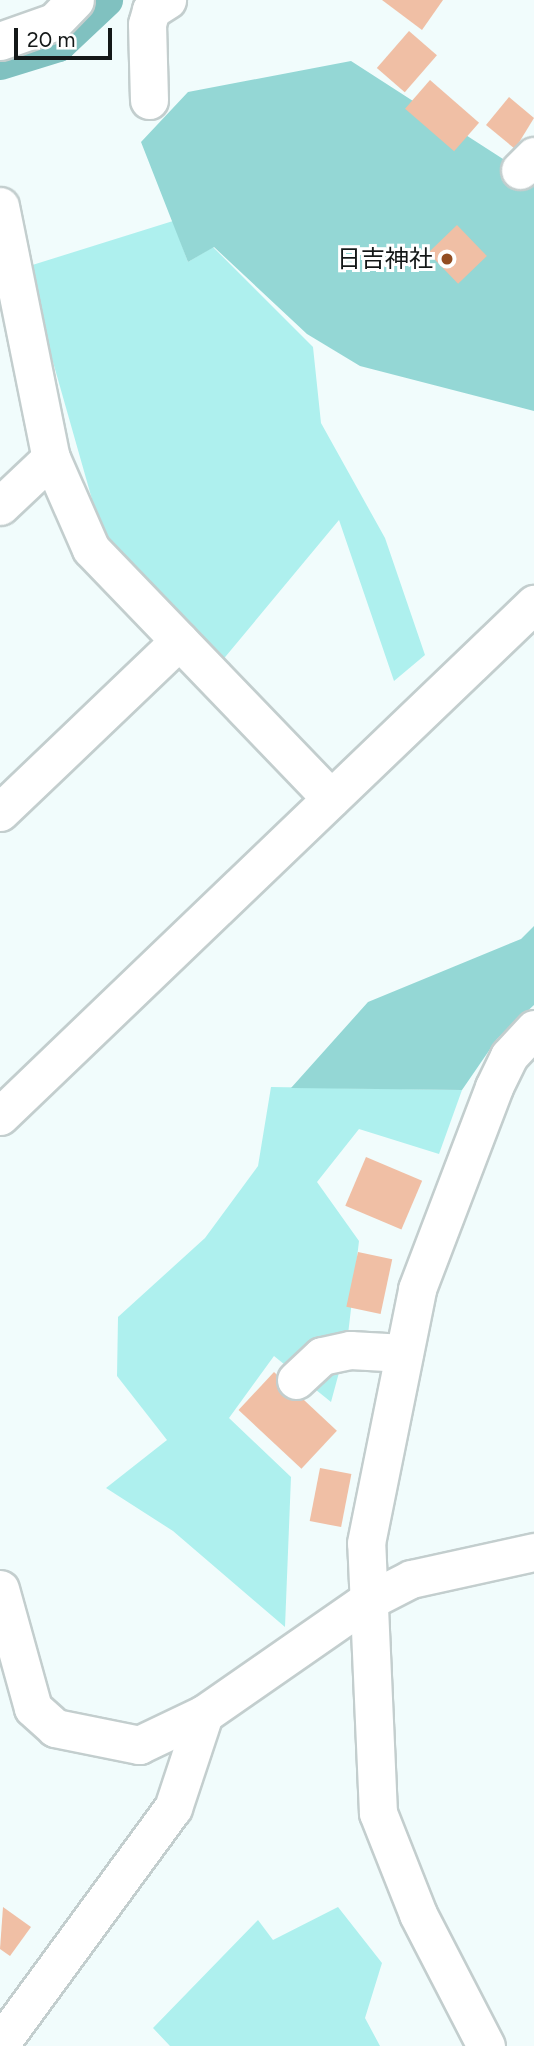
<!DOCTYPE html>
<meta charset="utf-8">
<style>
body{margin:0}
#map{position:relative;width:534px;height:2046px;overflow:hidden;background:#f1fcfc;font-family:Figtree,"Noto Sans JP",sans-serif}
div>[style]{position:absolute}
.green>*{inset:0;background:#aef0ee}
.forest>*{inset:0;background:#94d7d5}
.canal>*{height:33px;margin:-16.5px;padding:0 16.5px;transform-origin:16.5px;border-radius:16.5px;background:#80c1c0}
.building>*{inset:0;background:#f0bfa5;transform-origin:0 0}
.roads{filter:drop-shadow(2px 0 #c3cece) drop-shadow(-2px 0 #c3cece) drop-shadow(0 2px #c3cece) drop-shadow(0 -2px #c3cece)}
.minor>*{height:37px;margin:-18.5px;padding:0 18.5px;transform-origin:18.5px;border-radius:18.5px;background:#fff}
.dots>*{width:19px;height:19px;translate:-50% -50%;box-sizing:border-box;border:4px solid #fff;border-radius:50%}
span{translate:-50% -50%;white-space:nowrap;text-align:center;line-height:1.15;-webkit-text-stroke:6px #fff;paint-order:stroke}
.poi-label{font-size:24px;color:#141818}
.right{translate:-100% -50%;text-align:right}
.scale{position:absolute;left:14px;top:28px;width:98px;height:32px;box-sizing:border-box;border:4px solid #141818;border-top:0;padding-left:9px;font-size:21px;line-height:24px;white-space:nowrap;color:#141818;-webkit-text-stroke:5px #fff;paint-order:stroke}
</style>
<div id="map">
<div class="green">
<div style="clip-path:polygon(173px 221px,188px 262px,213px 247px,313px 347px,321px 423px,385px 538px,425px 655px,394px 681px,339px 520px,221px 662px,103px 538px,26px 267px)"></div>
<div style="clip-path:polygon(271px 1087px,462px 1090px,439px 1154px,359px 1129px,317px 1182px,359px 1241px,347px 1343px,331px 1402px,274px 1356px,229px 1418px,291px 1477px,285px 1627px,173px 1531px,106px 1488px,167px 1440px,117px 1376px,118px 1317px,205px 1238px,258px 1166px)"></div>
<div style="clip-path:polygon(338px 1907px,382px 1963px,365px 2018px,380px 2046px,170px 2046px,153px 2028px,258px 1920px,273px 1940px)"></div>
</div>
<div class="forest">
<div style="clip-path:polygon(351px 61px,534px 179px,534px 411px,360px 366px,307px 334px,214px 247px,188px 262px,141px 142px,188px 92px)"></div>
<div style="clip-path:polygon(534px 926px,534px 1005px,497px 1039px,462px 1090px,291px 1088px,368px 1002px,521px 939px)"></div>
</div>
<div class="canal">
<div style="left:0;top:63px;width:61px;rotate:-17.2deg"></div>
<div style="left:58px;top:45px;width:66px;rotate:-43.2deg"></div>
</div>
<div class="building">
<div style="clip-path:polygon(382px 0,443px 0,422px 30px)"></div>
<div style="left:409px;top:31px;width:37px;height:49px;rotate:41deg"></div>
<div style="left:430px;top:80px;width:65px;height:38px;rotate:41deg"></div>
<div style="clip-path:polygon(509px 97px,534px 118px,515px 149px,486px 125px)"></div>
<div style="left:457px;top:225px;width:43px;height:40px;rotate:46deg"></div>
<div style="left:366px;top:1157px;width:61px;height:53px;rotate:23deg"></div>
<div style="left:358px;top:1252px;width:35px;height:56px;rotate:12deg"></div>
<div style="left:274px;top:1372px;width:86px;height:52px;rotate:43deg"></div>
<div style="left:320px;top:1468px;width:32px;height:54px;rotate:11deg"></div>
<div style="clip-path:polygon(3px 1907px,31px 1927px,10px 1956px,0 1949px)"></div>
</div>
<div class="roads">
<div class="minor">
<div style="left:0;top:41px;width:57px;rotate:-19.4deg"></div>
<div style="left:54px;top:22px;width:30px;rotate:-46deg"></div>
<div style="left:149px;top:100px;width:76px;rotate:-91.5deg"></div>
<div style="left:147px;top:24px;width:15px;rotate:-74deg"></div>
<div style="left:151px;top:10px;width:19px;rotate:-32deg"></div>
<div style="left:520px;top:170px;width:20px;rotate:-45deg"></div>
<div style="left:0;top:206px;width:257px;rotate:78.6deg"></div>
<div style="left:51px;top:458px;width:99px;rotate:66.3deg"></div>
<div style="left:91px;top:549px;width:346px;rotate:46.1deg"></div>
<div style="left:0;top:506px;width:70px;rotate:-43.3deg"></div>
<div style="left:0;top:812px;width:248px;rotate:-43.7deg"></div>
<div style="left:0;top:1116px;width:740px;rotate:-43.8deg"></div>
<div style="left:296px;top:1380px;width:35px;rotate:-43deg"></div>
<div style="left:322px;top:1356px;width:29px;rotate:-12deg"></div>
<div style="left:350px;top:1350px;width:54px;rotate:3.2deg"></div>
<div style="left:0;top:1589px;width:123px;rotate:74.5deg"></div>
<div style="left:33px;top:1708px;width:30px;rotate:42deg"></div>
<div style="left:55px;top:1728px;width:86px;rotate:11.4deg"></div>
<div style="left:139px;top:1745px;width:72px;rotate:-25.5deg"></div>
<div style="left:0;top:2044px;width:293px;rotate:-53.8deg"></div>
<div style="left:173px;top:1808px;width:99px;rotate:-71.7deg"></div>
<div style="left:204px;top:1714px;width:195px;rotate:-34.8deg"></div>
<div style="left:364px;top:1603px;width:53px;rotate:-27.1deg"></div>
<div style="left:411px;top:1579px;width:126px;rotate:-12.4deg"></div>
<div style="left:486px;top:2046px;width:148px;rotate:-117.3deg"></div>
<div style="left:418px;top:1914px;width:109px;rotate:-111.6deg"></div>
<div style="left:378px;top:1813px;width:270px;rotate:-92.5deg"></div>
<div style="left:366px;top:1543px;width:259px;rotate:-78.6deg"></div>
<div style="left:417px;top:1289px;width:216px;rotate:-69.1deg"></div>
<div style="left:494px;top:1087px;width:34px;rotate:-64deg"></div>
<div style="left:509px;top:1056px;width:37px;rotate:-47deg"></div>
</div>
</div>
<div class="dots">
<div style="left:447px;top:259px;background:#924d22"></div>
</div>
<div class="poi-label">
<span class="right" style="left:433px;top:259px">日吉神社</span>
</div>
<div class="scale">20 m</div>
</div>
